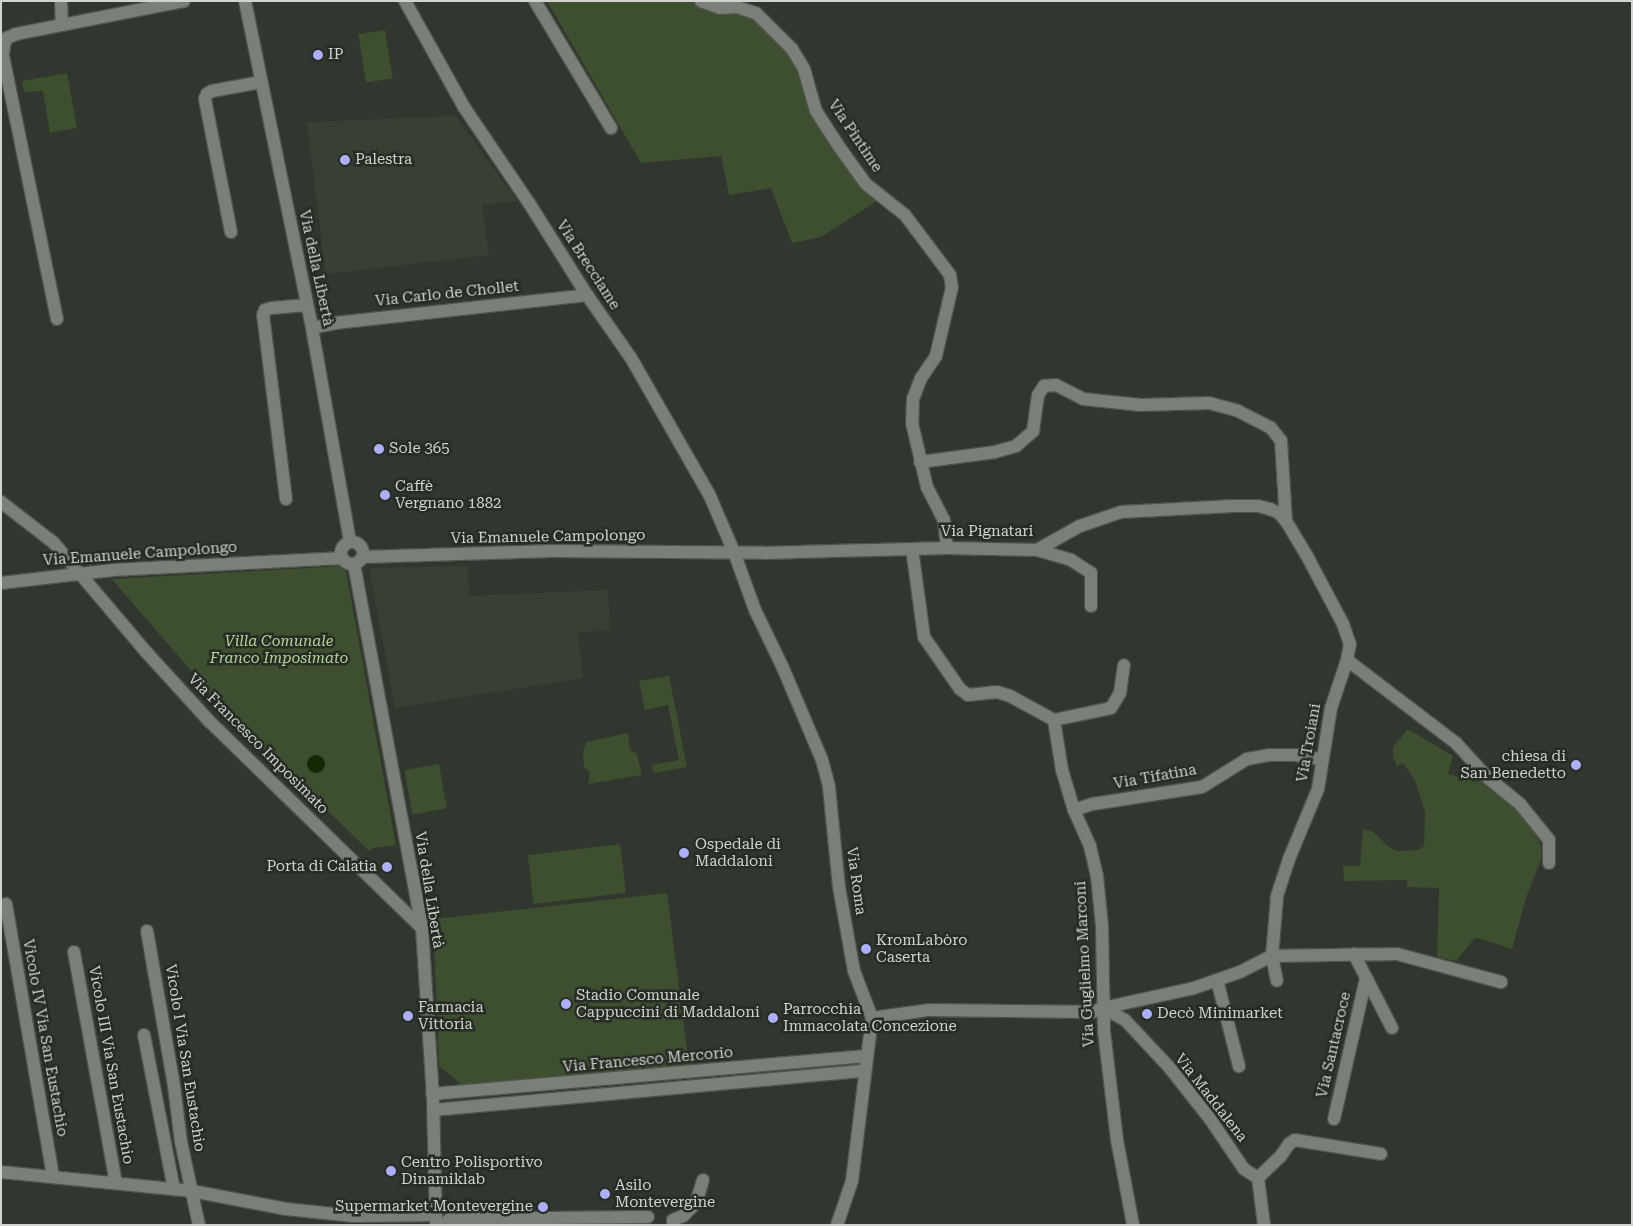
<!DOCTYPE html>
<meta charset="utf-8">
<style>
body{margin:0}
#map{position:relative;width:1633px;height:1226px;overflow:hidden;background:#31362e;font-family:"Roboto Serif",serif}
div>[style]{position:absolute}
.built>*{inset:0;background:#384033}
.green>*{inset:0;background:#3d4f2f;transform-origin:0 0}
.water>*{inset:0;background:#162904}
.round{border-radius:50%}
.roads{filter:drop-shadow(1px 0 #50544d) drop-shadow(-1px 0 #50544d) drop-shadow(0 1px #50544d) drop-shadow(0 -1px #50544d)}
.street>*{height:12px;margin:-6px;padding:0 6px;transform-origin:6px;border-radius:6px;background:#7a8077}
.secondary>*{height:12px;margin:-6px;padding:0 6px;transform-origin:6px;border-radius:6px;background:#7a8077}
.secondary>.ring{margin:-6px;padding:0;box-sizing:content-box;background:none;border:12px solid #7a8077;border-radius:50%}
.dots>*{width:14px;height:14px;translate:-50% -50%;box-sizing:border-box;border:2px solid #272c24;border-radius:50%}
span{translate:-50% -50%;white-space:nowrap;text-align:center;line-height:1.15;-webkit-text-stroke:5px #272c24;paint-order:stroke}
.poi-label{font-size:15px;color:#d0d3ce}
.left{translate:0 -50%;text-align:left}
.right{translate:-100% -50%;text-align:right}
.street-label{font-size:15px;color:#d0d3ce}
.park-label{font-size:15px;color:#b2d798;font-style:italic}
.frame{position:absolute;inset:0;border:2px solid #d0d3ce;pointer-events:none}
</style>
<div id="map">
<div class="built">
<div style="clip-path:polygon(456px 116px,518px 202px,482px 204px,489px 255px,326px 274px,307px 122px)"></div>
<div style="clip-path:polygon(468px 566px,469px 596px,608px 590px,610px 630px,578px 633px,583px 678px,395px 708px,369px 568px)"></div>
</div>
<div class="green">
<div style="clip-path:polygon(547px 1px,695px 1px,701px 6px,751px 16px,770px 32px,797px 64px,816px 122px,863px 187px,880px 199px,821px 237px,792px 243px,771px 188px,729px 195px,721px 156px,641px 163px)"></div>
<div style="left:385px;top:30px;width:49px;height:27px;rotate:81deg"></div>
<div style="clip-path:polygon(67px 73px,77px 128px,50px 133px,43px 91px,24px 92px,22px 81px)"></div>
<div style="clip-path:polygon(345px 566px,396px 845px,374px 848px,369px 851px,229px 715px,112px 579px)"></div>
<div style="clip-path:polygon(669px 676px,687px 767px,653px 773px,652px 765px,679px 760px,668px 705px,645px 710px,639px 681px)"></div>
<div style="clip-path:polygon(1408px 729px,1453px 756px,1448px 774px,1473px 781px,1482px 778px,1522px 813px,1535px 829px,1542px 850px,1540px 862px,1527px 895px,1512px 949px,1478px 938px,1474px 939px,1456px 961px,1437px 957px,1439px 888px,1407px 887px,1407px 880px,1344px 881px,1343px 866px,1360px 866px,1363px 829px,1373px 832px,1388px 846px,1397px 851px,1418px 850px,1424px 846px,1425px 812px,1415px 780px,1403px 763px,1397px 766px,1393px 757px,1393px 747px)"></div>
<div style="clip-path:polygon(628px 733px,630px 750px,637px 754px,642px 775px,588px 784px,590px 772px,584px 768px,583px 752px,586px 742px)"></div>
<div style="left:439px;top:764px;width:45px;height:35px;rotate:80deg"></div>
<div style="left:620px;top:844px;width:49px;height:93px;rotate:83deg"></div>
<div style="clip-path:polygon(667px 893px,687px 1050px,694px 1056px,694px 1066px,466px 1088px,439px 1066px,433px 919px)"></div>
</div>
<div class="water">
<div class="round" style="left:307px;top:755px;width:18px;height:18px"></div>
</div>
<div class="roads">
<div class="street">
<div style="left:61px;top:1px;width:24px;rotate:88deg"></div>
<div style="left:405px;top:1px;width:121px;rotate:60.9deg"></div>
<div style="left:464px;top:107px;width:116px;rotate:55.9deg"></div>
<div style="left:529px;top:203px;width:109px;rotate:57.8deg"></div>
<div style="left:587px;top:295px;width:77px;rotate:55.1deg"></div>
<div style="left:631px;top:358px;width:157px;rotate:60.2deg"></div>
<div style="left:709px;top:494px;width:63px;rotate:66.7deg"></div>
<div style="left:734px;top:552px;width:62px;rotate:70.1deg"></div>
<div style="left:755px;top:610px;width:64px;rotate:64.2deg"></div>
<div style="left:783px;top:668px;width:100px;rotate:67deg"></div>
<div style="left:822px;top:760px;width:28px;rotate:75deg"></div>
<div style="left:829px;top:787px;width:100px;rotate:84.3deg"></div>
<div style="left:839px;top:887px;width:85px;rotate:79.9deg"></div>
<div style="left:854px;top:971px;width:50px;rotate:69deg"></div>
<div style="left:872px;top:1018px;width:164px;rotate:97deg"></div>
<div style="left:852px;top:1181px;width:46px;rotate:108.8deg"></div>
<div style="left:535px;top:1px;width:148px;rotate:59.1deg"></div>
<div style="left:701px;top:1px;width:20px;rotate:20deg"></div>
<div style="left:720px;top:8px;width:17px;rotate:-3deg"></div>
<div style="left:737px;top:7px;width:20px;rotate:18deg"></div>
<div style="left:756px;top:13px;width:51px;rotate:45deg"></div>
<div style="left:792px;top:49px;width:23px;rotate:59deg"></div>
<div style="left:804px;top:69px;width:44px;rotate:74.1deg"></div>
<div style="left:816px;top:111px;width:44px;rotate:57deg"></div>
<div style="left:840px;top:148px;width:44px;rotate:54.2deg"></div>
<div style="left:866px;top:184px;width:50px;rotate:38.5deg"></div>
<div style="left:905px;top:215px;width:75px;rotate:53.1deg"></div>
<div style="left:950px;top:275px;width:12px;rotate:81deg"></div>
<div style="left:952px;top:287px;width:71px;rotate:103.1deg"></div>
<div style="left:936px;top:356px;width:27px;rotate:124deg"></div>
<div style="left:921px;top:378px;width:22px;rotate:111deg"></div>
<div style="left:913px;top:399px;width:24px;rotate:92deg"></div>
<div style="left:912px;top:423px;width:66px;rotate:76.8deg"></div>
<div style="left:927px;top:487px;width:37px;rotate:63deg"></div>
<div style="left:944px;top:520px;width:28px;rotate:84deg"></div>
<div style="left:231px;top:232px;width:136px;rotate:-101.1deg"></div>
<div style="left:205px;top:99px;width:5px;rotate:-68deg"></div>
<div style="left:207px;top:94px;width:6px;rotate:-31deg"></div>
<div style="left:212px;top:91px;width:50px;rotate:-10.4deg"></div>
<div style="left:57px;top:319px;width:269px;rotate:-101.6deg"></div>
<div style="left:3px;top:55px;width:10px;rotate:-84deg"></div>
<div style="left:4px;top:45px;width:8px;rotate:-67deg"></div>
<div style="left:7px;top:38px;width:10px;rotate:-24deg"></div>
<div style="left:16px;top:34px;width:171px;rotate:-11.1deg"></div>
<div style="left:312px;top:328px;width:24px;rotate:-12deg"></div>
<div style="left:335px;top:323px;width:254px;rotate:-6.3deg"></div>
<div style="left:920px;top:462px;width:76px;rotate:-7.6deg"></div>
<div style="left:995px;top:452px;width:22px;rotate:-16deg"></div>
<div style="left:1016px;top:446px;width:23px;rotate:-41deg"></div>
<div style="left:1033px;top:431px;width:36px;rotate:-82deg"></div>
<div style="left:1038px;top:395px;width:11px;rotate:-56deg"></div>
<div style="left:1044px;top:386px;width:12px;rotate:-5deg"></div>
<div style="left:1056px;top:385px;width:30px;rotate:27deg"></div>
<div style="left:1083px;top:399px;width:58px;rotate:5.9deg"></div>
<div style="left:1141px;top:405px;width:68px;rotate:-1.7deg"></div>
<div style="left:1209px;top:403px;width:30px;rotate:15deg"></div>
<div style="left:1238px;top:411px;width:37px;rotate:27deg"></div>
<div style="left:1271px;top:428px;width:16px;rotate:52deg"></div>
<div style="left:1281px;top:441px;width:80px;rotate:86.4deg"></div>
<div style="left:286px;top:499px;width:185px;rotate:-97.1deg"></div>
<div style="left:263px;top:315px;width:5px;rotate:-68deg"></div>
<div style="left:265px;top:310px;width:7px;rotate:-16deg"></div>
<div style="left:272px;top:308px;width:35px;rotate:-5deg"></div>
<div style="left:1px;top:502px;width:67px;rotate:37.7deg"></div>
<div style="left:54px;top:543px;width:144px;rotate:49.8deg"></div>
<div style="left:147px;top:653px;width:92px;rotate:47.6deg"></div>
<div style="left:209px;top:721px;width:297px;rotate:44.2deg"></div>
<div style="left:912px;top:549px;width:89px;rotate:82.2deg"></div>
<div style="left:924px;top:637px;width:63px;rotate:55.3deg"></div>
<div style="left:960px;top:689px;width:10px;rotate:37deg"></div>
<div style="left:968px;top:695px;width:29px;rotate:-6deg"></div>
<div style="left:997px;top:692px;width:14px;rotate:17deg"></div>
<div style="left:1010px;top:696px;width:50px;rotate:28.6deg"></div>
<div style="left:1054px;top:720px;width:51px;rotate:80.9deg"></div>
<div style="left:1062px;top:770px;width:42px;rotate:73.3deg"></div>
<div style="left:1074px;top:810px;width:39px;rotate:66deg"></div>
<div style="left:1090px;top:846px;width:31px;rotate:77deg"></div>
<div style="left:1097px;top:876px;width:50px;rotate:84.3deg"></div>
<div style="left:1102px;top:926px;width:105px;rotate:88.9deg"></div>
<div style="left:1104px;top:1031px;width:110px;rotate:83.2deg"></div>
<div style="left:1117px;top:1140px;width:86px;rotate:79.3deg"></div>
<div style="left:1037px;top:550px;width:35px;rotate:16deg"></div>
<div style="left:1071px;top:560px;width:24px;rotate:33deg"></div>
<div style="left:1091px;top:573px;width:33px;rotate:90deg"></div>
<div style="left:363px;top:557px;width:189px;rotate:-1.8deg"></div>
<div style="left:552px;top:551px;width:212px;rotate:0.5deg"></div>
<div style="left:764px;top:553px;width:183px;rotate:-1.6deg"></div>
<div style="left:947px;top:548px;width:90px;rotate:1.3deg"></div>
<div style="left:1037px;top:550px;width:49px;rotate:-29.2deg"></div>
<div style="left:1080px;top:526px;width:43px;rotate:-18.9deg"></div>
<div style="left:1121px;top:512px;width:112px;rotate:-3.1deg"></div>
<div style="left:1233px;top:506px;width:25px"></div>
<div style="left:1258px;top:506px;width:12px;rotate:14deg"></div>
<div style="left:1270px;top:509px;width:10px;rotate:24deg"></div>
<div style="left:1279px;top:513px;width:11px;rotate:49deg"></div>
<div style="left:1286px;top:521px;width:41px;rotate:59deg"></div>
<div style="left:1307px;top:556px;width:77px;rotate:62.1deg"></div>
<div style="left:1343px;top:624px;width:21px;rotate:71deg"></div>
<div style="left:1350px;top:644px;width:16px;rotate:101deg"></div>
<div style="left:1347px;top:660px;width:51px;rotate:108.4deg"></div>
<div style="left:1331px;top:708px;width:82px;rotate:99.1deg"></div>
<div style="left:1318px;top:789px;width:76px;rotate:112.5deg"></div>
<div style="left:1289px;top:859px;width:40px;rotate:108deg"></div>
<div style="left:1277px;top:897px;width:59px;rotate:94.8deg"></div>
<div style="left:1272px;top:956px;width:25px;rotate:79deg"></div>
<div style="left:1px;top:583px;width:113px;rotate:-6.6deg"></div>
<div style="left:113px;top:570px;width:229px;rotate:-3deg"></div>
<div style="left:1347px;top:660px;width:137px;rotate:37.3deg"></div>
<div style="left:1456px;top:743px;width:46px;rotate:47.6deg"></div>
<div style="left:1487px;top:777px;width:43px;rotate:39.3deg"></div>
<div style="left:1520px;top:804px;width:46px;rotate:51.1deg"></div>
<div style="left:1549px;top:840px;width:23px;rotate:90deg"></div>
<div style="left:1054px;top:720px;width:58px;rotate:-11.9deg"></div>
<div style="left:1111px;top:708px;width:17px;rotate:-59deg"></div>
<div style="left:1120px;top:693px;width:28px;rotate:-82deg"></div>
<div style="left:1074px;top:810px;width:20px;rotate:-18deg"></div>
<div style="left:1093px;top:804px;width:110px;rotate:-8.9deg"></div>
<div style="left:1202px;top:787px;width:53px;rotate:-31.9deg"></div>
<div style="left:1247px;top:759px;width:22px;rotate:-10deg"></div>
<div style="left:1269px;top:755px;width:27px"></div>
<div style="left:1296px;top:755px;width:27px;rotate:10deg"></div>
<div style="left:6px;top:904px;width:277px;rotate:80.2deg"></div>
<div style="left:147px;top:931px;width:157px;rotate:80.1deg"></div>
<div style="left:174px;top:1086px;width:56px;rotate:82.9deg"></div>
<div style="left:181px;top:1142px;width:85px;rotate:77.8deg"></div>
<div style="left:74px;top:952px;width:235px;rotate:79.7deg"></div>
<div style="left:1354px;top:954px;width:83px;rotate:62.8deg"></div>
<div style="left:1217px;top:980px;width:89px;rotate:75.7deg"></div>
<div style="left:1103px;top:1008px;width:25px;rotate:29deg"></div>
<div style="left:1125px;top:1020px;width:64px;rotate:46.9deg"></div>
<div style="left:1169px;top:1067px;width:66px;rotate:51.7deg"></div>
<div style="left:1210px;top:1119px;width:60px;rotate:55.8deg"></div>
<div style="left:1244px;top:1169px;width:17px;rotate:33deg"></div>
<div style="left:1258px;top:1178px;width:47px;rotate:82.7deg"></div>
<div style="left:872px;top:1018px;width:58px;rotate:-8deg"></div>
<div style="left:929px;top:1010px;width:163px;rotate:0.7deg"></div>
<div style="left:1092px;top:1012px;width:12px;rotate:-20deg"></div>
<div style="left:1103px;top:1008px;width:93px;rotate:-12.4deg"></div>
<div style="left:1194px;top:988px;width:49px;rotate:-19.2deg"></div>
<div style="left:1240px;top:972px;width:36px;rotate:-27deg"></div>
<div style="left:1272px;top:956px;width:125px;rotate:-0.9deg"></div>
<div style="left:1397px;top:954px;width:108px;rotate:15.1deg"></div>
<div style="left:144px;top:1035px;width:157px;rotate:79deg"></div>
<div style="left:432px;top:1094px;width:436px;rotate:-5deg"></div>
<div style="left:433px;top:1110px;width:433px;rotate:-5.2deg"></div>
<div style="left:1334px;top:1119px;width:145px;rotate:-77.2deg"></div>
<div style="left:1px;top:1172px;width:192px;rotate:5.7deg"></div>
<div style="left:192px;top:1191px;width:96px;rotate:10.8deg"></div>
<div style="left:286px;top:1209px;width:68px;rotate:5.9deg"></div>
<div style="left:354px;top:1216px;width:82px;rotate:-0.7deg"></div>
<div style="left:1258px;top:1178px;width:30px;rotate:-44deg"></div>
<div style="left:1280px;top:1157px;width:16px;rotate:-55deg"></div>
<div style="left:1289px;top:1144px;width:7px;rotate:-34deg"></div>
<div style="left:1295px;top:1140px;width:87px;rotate:9.2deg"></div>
<div style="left:442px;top:1225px;width:10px;rotate:-37deg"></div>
<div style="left:450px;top:1219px;width:198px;rotate:-0.6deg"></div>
<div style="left:673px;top:1225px;width:5px;rotate:-90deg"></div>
<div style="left:673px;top:1220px;width:11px;rotate:-22deg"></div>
<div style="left:683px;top:1216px;width:18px;rotate:-45deg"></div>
<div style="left:696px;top:1203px;width:24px;rotate:-73deg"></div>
</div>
<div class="secondary">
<div style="left:245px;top:1px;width:334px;rotate:78.4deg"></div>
<div style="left:312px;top:328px;width:217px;rotate:79.9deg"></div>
<div class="ring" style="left:341px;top:542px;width:10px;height:10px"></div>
<div style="left:354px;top:564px;width:370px;rotate:79.4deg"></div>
<div style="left:422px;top:928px;width:171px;rotate:86.3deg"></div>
<div style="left:433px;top:1099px;width:126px;rotate:88.6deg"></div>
</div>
</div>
<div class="dots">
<div style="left:318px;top:55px;background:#adaffb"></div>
<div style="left:345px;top:160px;background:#adaffb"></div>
<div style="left:379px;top:449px;background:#adaffb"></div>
<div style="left:385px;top:495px;background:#adaffb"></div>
<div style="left:1576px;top:765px;background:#adaffb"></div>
<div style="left:684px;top:853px;background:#adaffb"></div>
<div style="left:387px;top:867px;background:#adaffb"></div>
<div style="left:866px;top:949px;background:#adaffb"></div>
<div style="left:566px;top:1004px;background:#adaffb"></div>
<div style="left:1147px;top:1014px;background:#adaffb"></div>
<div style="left:408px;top:1016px;background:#adaffb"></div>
<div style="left:773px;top:1018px;background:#adaffb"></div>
<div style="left:391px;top:1171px;background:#adaffb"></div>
<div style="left:605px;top:1194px;background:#adaffb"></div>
<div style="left:543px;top:1207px;background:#adaffb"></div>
</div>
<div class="poi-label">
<span class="left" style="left:328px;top:55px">IP</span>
<span class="left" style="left:355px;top:160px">Palestra</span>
<span class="left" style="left:389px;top:449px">Sole 365</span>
<span class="left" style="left:395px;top:495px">Caffè<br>Vergnano 1882</span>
<span class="right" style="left:1566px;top:765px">chiesa di<br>San Benedetto</span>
<span class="left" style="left:695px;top:853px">Ospedale di<br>Maddaloni</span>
<span class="right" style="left:377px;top:867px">Porta di Calatia</span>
<span class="left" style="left:876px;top:949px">KromLabòro<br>Caserta</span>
<span class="left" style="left:576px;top:1004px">Stadio Comunale<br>Cappuccini di Maddaloni</span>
<span class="left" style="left:418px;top:1016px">Farmacia<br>Vittoria</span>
<span class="left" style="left:783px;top:1018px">Parrocchia<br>Immacolata Concezione</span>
<span class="left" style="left:1157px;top:1014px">Decò Minimarket</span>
<span class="left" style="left:401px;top:1171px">Centro Polisportivo<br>Dinamiklab</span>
<span class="left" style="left:615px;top:1194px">Asilo<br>Montevergine</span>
<span class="right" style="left:533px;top:1207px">Supermarket Montevergine</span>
</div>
<div class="street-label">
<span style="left:855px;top:136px;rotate:56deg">Via Pintime</span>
<span style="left:588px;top:265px;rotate:57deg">Via Brecciame</span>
<span style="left:316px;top:268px;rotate:78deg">Via della Libertà</span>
<span style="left:447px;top:294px;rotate:-6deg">Via Carlo de Chollet</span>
<span style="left:987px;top:532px">Via Pignatari</span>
<span style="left:548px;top:537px;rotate:-1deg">Via Emanuele Campolongo</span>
<span style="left:140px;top:554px;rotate:-4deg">Via Emanuele Campolongo</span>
<span style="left:1309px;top:743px;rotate:-80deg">Via Troiani</span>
<span style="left:258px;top:744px;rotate:45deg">Via Francesco Imposimato</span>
<span style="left:1155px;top:777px;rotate:-10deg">Via Tifatina</span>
<span style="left:856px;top:881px;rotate:82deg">Via Roma</span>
<span style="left:429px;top:890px;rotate:81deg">Via della Libertà</span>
<span style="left:1085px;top:964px;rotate:-93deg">Via Guglielmo Marconi</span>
<span style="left:45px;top:1038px;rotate:80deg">Vicolo IV Via San Eustachio</span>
<span style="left:1334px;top:1045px;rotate:-77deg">Via Santacroce</span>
<span style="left:185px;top:1058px;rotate:81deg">Vicolo I Via San Eustachio</span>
<span style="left:648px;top:1060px;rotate:-5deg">Via Francesco Mercorio</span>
<span style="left:111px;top:1065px;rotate:80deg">Vicolo III Via San Eustachio</span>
<span style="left:1211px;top:1098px;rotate:52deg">Via Maddalena</span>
</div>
<div class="park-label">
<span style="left:279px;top:650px">Villa Comunale<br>Franco Imposimato</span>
</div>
<div class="frame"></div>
</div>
